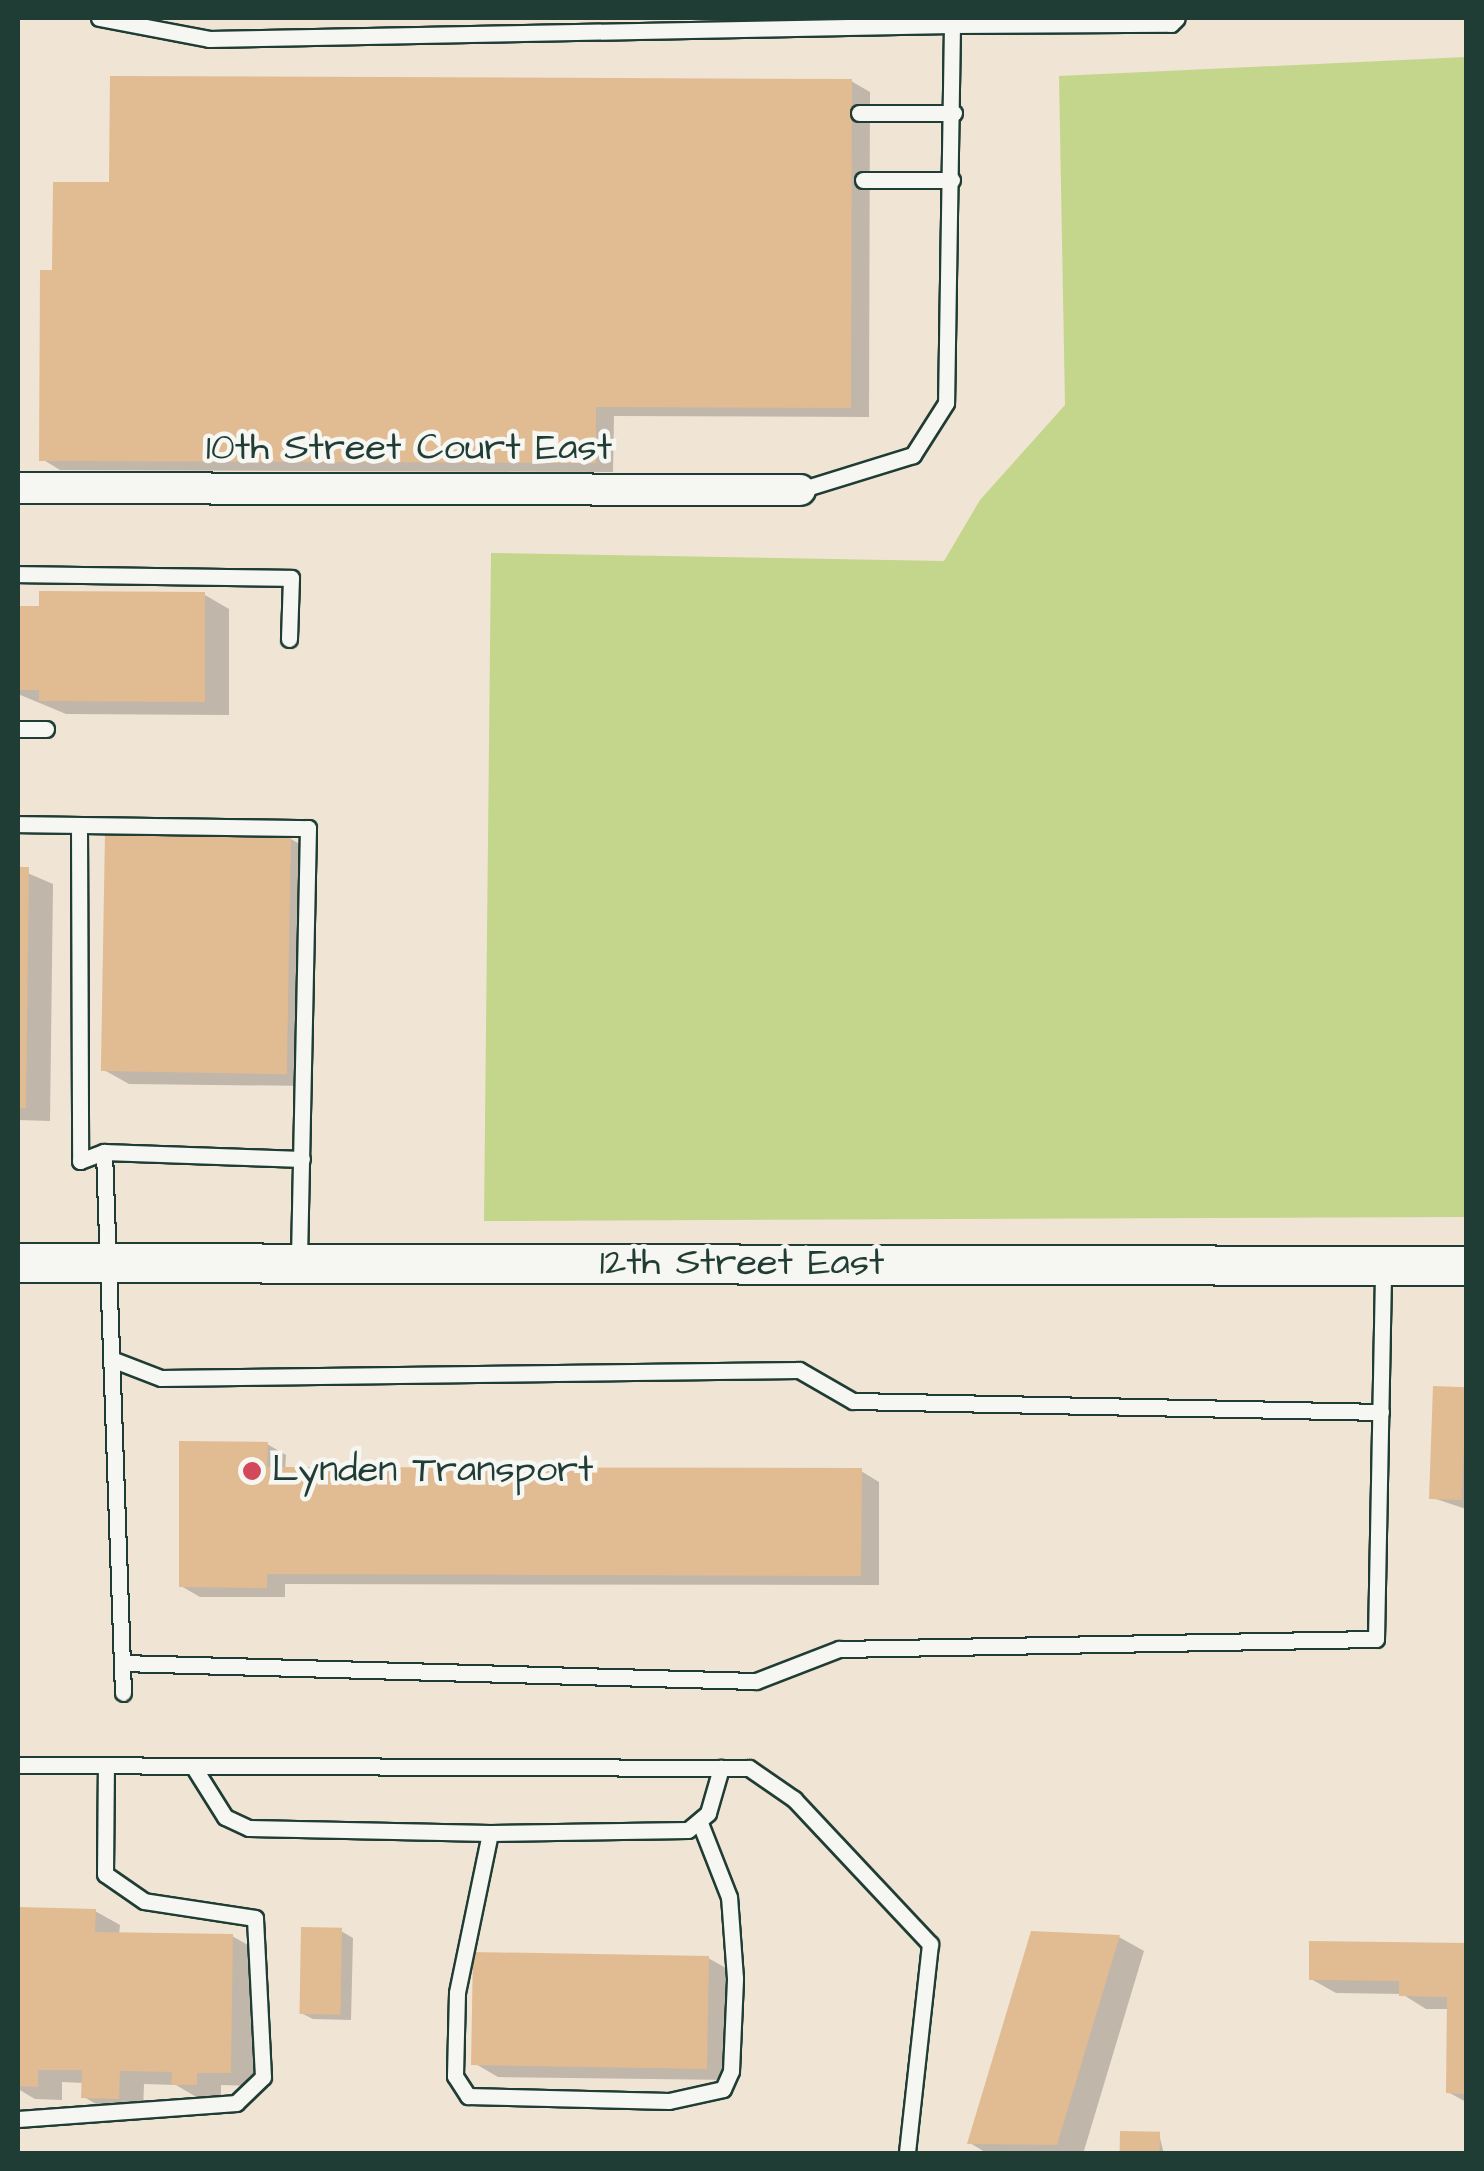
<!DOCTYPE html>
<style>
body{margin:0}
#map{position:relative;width:1484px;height:2171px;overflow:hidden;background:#f0e4d5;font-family:"Architects Daughter",sans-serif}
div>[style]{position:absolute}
.green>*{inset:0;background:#c3d68b}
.shadow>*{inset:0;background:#0003}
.building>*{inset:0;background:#e1bb92;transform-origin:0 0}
.roads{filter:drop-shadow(2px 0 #1f3d34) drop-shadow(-2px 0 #1f3d34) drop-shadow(0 2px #1f3d34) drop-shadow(0 -2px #1f3d34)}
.service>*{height:15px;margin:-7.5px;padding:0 7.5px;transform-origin:7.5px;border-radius:7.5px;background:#f6f6f2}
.minor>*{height:30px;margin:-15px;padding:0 15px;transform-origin:15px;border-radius:15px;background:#f6f6f2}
.tertiary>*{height:38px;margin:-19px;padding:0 19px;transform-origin:19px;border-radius:19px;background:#f6f6f2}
.dots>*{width:28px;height:28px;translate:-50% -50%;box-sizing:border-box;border:5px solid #f6f6f2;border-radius:50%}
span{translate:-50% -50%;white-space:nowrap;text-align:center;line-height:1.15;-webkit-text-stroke:9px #f6f6f2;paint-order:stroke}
.street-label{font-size:38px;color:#1f3d34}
.poi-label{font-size:38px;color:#1f3d34}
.left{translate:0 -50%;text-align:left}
.frame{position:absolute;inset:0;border:20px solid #1f3d34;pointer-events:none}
</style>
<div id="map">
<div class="green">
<div style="clip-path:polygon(1466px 57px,1466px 1217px,484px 1221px,491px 553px,944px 561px,980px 500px,1065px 405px,1059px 76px)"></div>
</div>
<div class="shadow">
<div style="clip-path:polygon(851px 81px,870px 92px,869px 417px,614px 416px,613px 472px,60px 470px,42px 459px,112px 184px)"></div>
<div style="clip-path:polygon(205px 595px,229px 609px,229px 715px,66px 714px,18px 694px,18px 608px)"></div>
<div style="clip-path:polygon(291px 839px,315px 853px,313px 1086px,129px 1084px,104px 1070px)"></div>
<div style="clip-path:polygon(18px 869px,53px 884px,50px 1121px,18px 1120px)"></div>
<div style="clip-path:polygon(1436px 1389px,1466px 1390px,1466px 1509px,1433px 1498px)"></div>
<div style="clip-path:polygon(267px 1444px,286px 1455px,285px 1470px,861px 1471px,879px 1482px,879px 1585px,285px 1584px,285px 1597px,200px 1597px,181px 1586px)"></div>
<div style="clip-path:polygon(18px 1910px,95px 1911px,120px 1925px,119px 1935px,232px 1936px,257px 1950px,255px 2086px,221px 2085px,221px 2098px,198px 2098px,176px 2085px,144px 2084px,143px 2112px,108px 2111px,84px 2097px,84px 2083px,62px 2082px,62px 2100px,35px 2099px,18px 2089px)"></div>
<div style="clip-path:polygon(341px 1931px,353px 1938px,351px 2020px,313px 2019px,301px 2013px)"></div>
<div style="clip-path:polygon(1033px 1934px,1119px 1937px,1144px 1951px,1083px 2154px,988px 2154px,970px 2143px)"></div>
<div style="clip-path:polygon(1311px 1944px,1466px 1945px,1466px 2102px,1448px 2092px,1450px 2009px,1426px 2009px,1402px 1994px,1336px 1993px,1311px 1979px)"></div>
<div style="clip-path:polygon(708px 1958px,733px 1972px,732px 2080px,498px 2077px,474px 2063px)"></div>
<div style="clip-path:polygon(1159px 2134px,1164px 2154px,1122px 2150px)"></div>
</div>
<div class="building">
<div style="clip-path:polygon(110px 76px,852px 79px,851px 408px,596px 407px,596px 463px,39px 461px,40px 270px,52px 270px,53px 182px,109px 182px)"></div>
<div style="clip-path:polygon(39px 591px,205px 592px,205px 702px,39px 701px,39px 690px,18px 690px,18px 606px,39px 606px)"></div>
<div style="left:105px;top:834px;width:186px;height:237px;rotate:1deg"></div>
<div style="clip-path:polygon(18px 867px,29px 867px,26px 1108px,18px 1108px)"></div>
<div style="left:1433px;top:1386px;width:33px;height:113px;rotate:2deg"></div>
<div style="clip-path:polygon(179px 1441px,268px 1442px,267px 1467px,862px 1468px,861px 1576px,267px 1574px,267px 1588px,179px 1587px)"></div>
<div style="clip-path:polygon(18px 1907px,96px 1909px,95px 1932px,233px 1934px,231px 2073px,197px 2073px,197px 2085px,171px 2085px,172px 2072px,120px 2071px,119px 2099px,81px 2098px,82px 2070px,38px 2070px,38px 2087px,18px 2086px)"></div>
<div style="left:301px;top:1927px;width:41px;height:87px;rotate:1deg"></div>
<div style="clip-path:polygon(1031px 1931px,1120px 1935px,1057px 2145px,967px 2144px)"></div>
<div style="clip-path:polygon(1309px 1941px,1466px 1943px,1466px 2094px,1446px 2093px,1447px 1997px,1399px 1996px,1399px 1981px,1309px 1980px)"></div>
<div style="left:473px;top:1952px;width:236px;height:113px;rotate:1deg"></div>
<div style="left:1120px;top:2131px;width:40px;height:21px;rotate:1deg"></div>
</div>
<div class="roads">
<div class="service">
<div style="left:99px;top:18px;width:112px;rotate:10.8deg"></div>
<div style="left:209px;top:39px;width:743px;rotate:-1.08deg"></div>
<div style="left:952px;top:25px;width:378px;rotate:90.9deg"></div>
<div style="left:946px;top:403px;width:62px;rotate:122.4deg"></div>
<div style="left:913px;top:455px;width:118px;rotate:162.8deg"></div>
<div style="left:951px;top:18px;width:7px;rotate:82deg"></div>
<div style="left:952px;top:25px;width:219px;rotate:-0.3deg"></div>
<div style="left:1171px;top:24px;width:8px;rotate:-45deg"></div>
<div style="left:859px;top:113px;width:95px"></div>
<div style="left:863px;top:180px;width:89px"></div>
<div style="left:18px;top:574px;width:273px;rotate:0.8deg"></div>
<div style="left:291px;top:578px;width:61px;rotate:91.9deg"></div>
<div style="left:18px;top:729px;width:28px"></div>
<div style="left:18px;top:824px;width:290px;rotate:0.8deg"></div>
<div style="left:308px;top:828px;width:435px;rotate:91.2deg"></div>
<div style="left:79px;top:826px;width:335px;rotate:89.8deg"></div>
<div style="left:80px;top:1161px;width:26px;rotate:-21deg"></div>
<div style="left:104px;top:1152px;width:198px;rotate:2deg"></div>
<div style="left:104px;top:1152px;width:541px;rotate:87.99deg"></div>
<div style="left:114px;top:1360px;width:50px;rotate:21deg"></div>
<div style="left:161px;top:1378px;width:638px;rotate:-0.72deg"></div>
<div style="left:799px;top:1370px;width:62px;rotate:29.9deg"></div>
<div style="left:853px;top:1401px;width:528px;rotate:1.19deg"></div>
<div style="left:122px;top:1663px;width:634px;rotate:1.63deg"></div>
<div style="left:756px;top:1681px;width:89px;rotate:-21.1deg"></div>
<div style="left:839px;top:1649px;width:537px;rotate:-1.07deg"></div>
<div style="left:1376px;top:1639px;width:373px;rotate:-88.9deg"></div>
<div style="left:18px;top:1765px;width:731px;rotate:0.24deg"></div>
<div style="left:749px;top:1768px;width:55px;rotate:34.6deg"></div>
<div style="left:794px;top:1799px;width:199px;rotate:46.8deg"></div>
<div style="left:930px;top:1944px;width:211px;rotate:96.3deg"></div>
<div style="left:193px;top:1766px;width:60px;rotate:57.9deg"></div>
<div style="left:225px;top:1817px;width:26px;rotate:25deg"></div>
<div style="left:249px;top:1828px;width:241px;rotate:1.2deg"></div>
<div style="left:490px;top:1833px;width:198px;rotate:-0.9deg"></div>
<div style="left:688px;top:1830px;width:26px;rotate:-40deg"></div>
<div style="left:708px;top:1813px;width:47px;rotate:-73.9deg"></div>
<div style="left:490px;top:1833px;width:163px;rotate:101.7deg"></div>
<div style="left:457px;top:1993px;width:83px;rotate:91.4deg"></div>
<div style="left:455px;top:2076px;width:24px;rotate:57deg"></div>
<div style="left:468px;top:2096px;width:201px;rotate:1.4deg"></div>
<div style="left:669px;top:2101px;width:55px;rotate:-12.5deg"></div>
<div style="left:723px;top:2089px;width:20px;rotate:-66deg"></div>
<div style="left:731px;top:2071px;width:93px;rotate:-87.5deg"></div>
<div style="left:735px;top:1978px;width:81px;rotate:-94.2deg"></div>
<div style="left:729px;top:1897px;width:79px;rotate:-111.4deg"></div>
<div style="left:18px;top:2119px;width:219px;rotate:-4.2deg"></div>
<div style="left:236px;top:2103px;width:37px;rotate:-44deg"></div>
<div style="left:263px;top:2077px;width:159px;rotate:-92.9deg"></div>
<div style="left:255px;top:1918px;width:112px;rotate:-171.3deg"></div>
<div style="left:144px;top:1901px;width:47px;rotate:-145.3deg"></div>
<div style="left:105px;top:1874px;width:109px;rotate:-89.5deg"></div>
</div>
<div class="minor">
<div style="left:18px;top:488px;width:782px;rotate:0.15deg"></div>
</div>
<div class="tertiary">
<div style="left:18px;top:1263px;width:1448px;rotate:0.12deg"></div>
</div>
</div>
<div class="dots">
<div style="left:252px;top:1471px;background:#d1495b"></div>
</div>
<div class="street-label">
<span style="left:409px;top:449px">10th Street Court East</span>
<span style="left:742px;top:1264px">12th Street East</span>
</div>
<div class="poi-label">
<span class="left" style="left:272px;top:1471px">Lynden Transport</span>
</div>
<div class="frame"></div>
</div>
